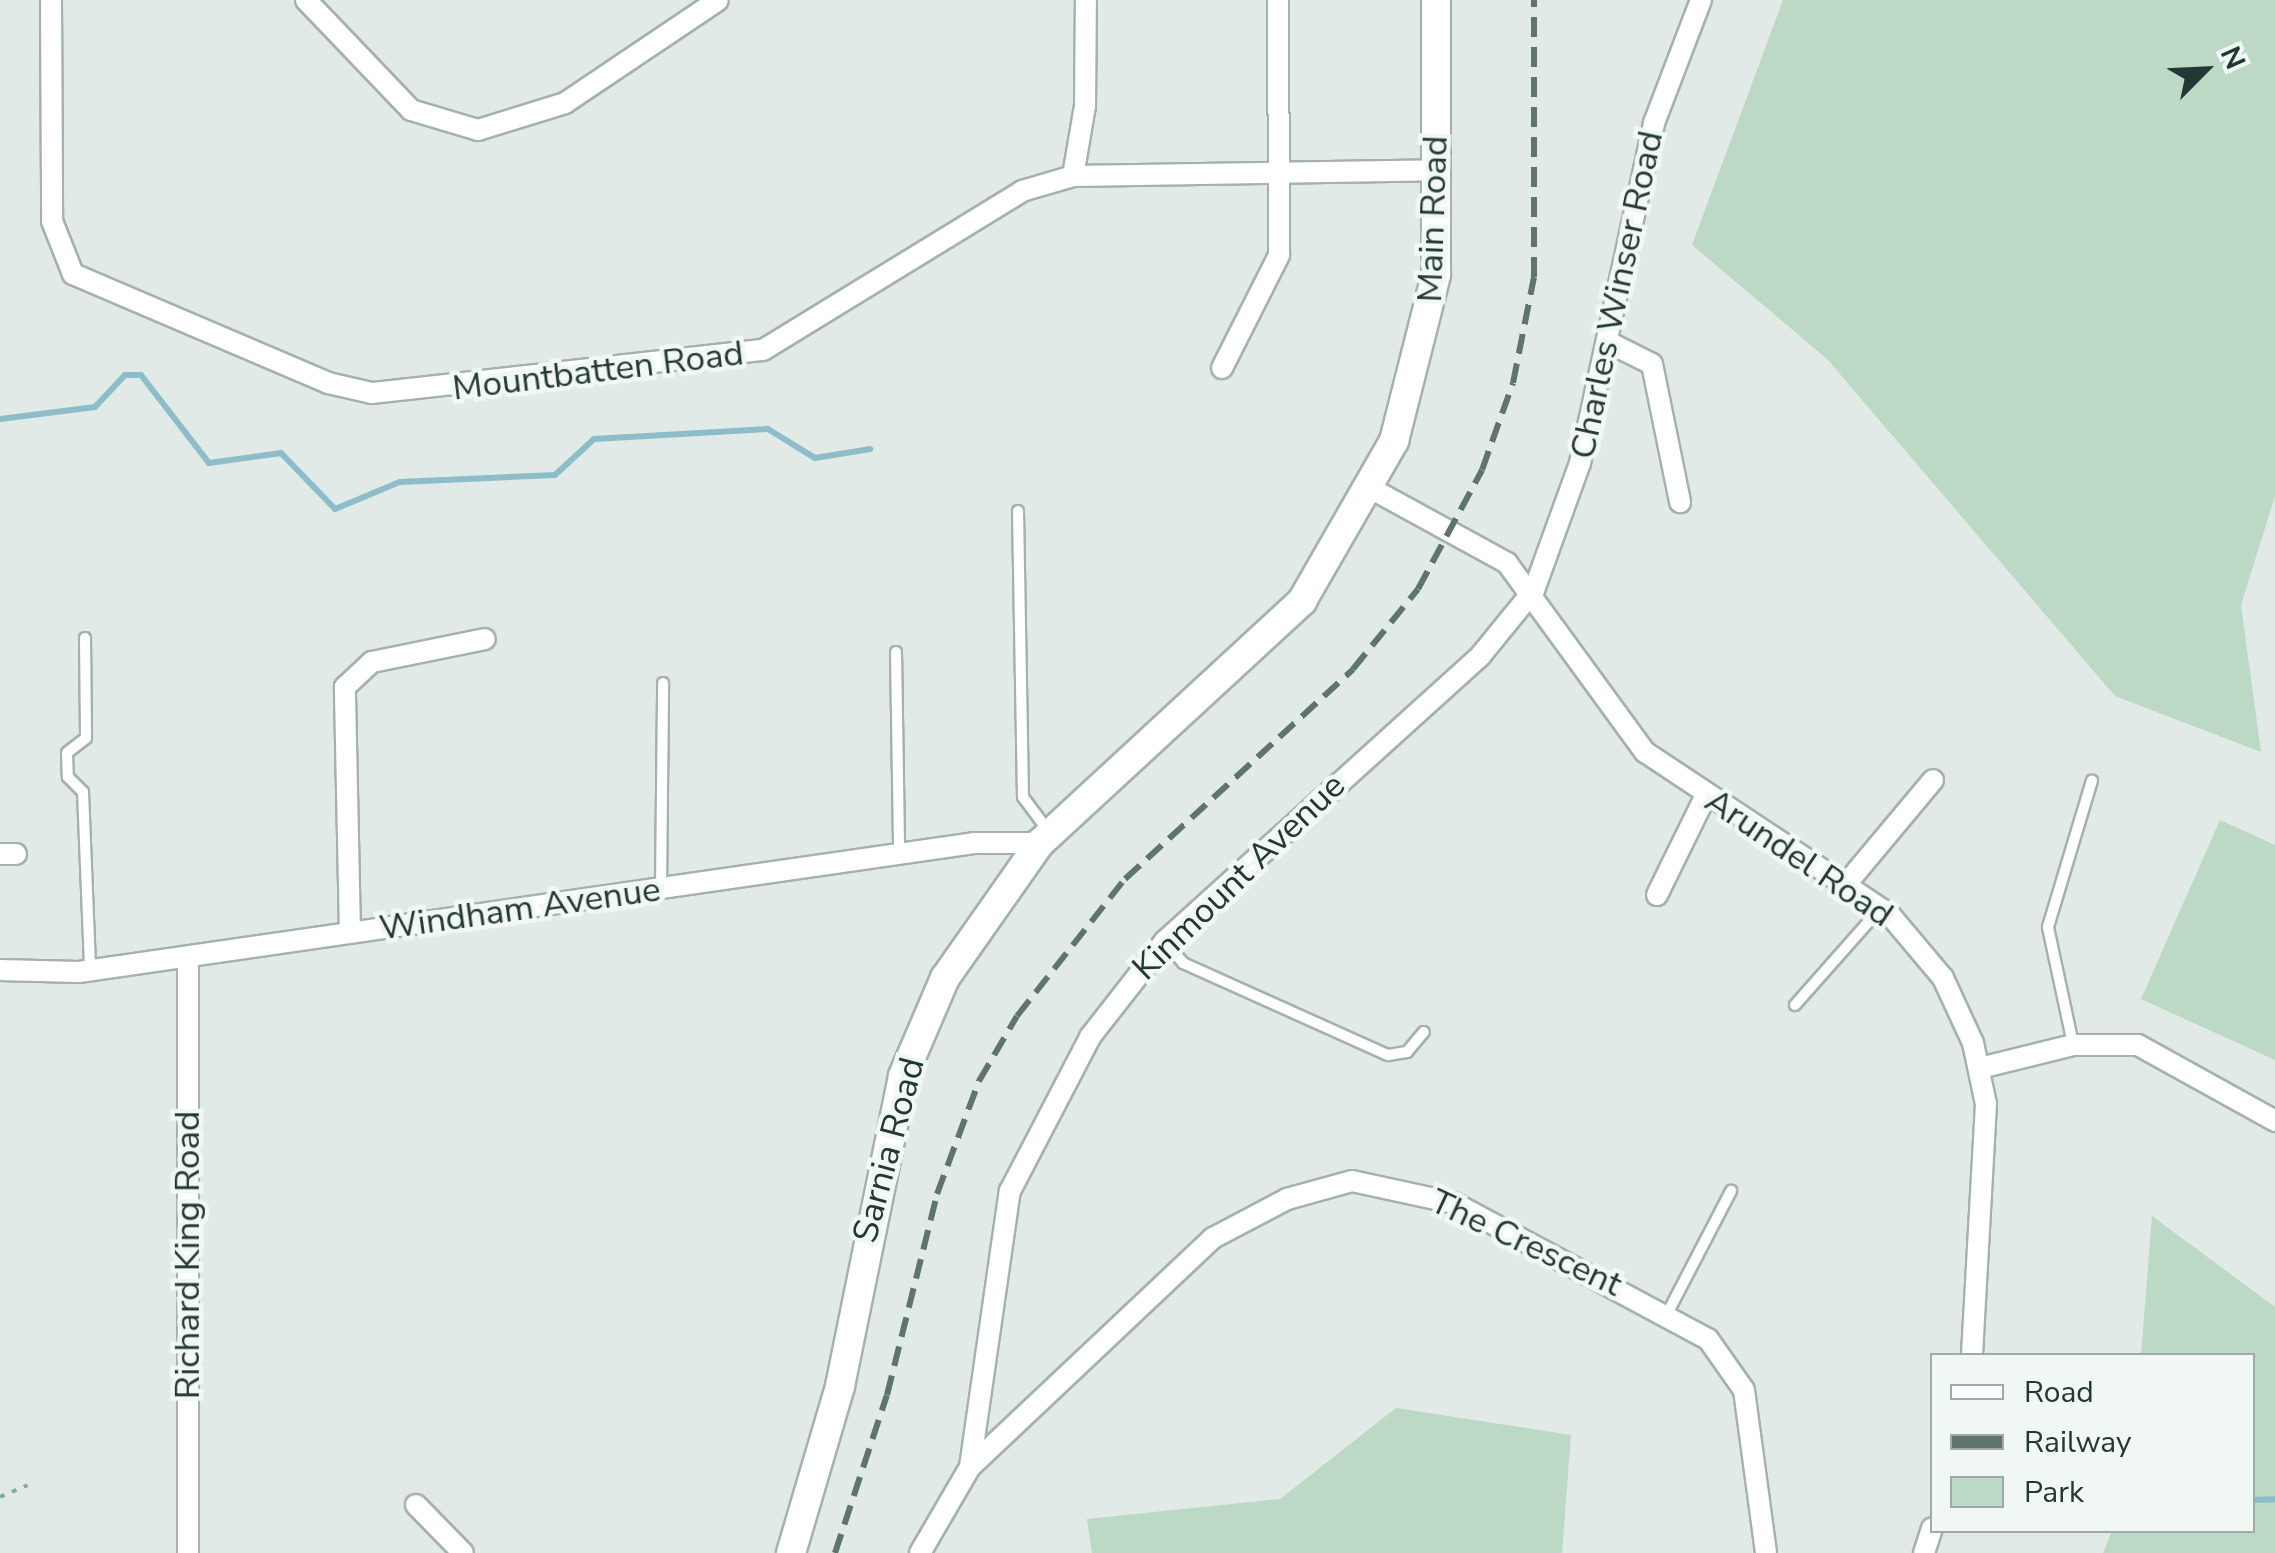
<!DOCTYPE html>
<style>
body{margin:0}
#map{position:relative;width:2275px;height:1553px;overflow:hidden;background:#e1eae6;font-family:"Nunito Sans",sans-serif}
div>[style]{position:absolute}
.green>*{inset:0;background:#bbd9c5}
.stream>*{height:6px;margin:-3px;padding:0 3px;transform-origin:3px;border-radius:3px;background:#8ebdca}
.path>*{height:4px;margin-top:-2px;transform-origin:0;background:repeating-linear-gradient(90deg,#84aaa1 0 5px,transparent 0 13px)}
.roads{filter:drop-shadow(2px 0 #a4b1ad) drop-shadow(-2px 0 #a4b1ad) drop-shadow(0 2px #a4b1ad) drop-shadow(0 -2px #a4b1ad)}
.service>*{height:10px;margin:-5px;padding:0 5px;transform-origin:5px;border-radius:5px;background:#fff}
.minor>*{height:20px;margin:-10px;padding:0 10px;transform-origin:10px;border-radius:10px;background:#fff}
.secondary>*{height:28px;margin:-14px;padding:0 14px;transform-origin:14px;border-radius:14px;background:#fff}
.rail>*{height:6px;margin-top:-3px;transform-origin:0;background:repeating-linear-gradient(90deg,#5d746f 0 20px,transparent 0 30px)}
span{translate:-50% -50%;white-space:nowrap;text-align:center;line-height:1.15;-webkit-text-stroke:9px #f1f7f4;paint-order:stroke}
.street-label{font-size:35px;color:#233834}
.legend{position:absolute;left:1930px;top:1353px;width:325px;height:180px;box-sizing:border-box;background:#f1f7f4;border:2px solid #9faba7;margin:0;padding:12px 18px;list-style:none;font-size:30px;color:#233834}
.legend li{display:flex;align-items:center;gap:20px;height:50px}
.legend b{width:50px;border:2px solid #9faba7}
.north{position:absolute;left:2155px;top:20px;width:100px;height:100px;-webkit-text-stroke:8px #f1f7f4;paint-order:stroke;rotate:66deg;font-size:28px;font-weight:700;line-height:40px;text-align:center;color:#233834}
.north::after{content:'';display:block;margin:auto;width:35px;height:45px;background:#233834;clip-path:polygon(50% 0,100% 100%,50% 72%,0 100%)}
</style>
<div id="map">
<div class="green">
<div style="clip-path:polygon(1783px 0,2275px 0,2275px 496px,2241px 605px,2261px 752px,2115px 696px,1827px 359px,1692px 245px)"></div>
<div style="clip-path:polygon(2220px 820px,2275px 845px,2275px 1060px,2141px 999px)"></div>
<div style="clip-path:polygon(2152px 1216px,2275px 1307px,2275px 1553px,2103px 1553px,2112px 1531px,2252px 1530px,2252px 1356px,2141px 1355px)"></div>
<div style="clip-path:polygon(1396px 1408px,1571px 1435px,1562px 1553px,1092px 1553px,1087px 1519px,1280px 1499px)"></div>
</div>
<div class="stream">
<div style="left:0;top:419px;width:96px;rotate:-7.2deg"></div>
<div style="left:95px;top:407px;width:44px;rotate:-46.8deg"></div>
<div style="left:125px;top:375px;width:16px"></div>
<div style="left:141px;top:375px;width:111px;rotate:52.3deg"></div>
<div style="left:209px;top:463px;width:73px;rotate:-7.9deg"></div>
<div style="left:281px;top:453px;width:78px;rotate:46deg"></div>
<div style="left:335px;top:509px;width:70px;rotate:-22.6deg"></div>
<div style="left:400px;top:482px;width:155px;rotate:-2.6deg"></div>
<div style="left:555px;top:475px;width:53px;rotate:-42.7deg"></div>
<div style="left:594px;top:439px;width:174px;rotate:-3.3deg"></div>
<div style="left:768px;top:429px;width:55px;rotate:31.7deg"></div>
<div style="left:815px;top:458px;width:56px;rotate:-9.3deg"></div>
<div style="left:2252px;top:1500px;width:23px;rotate:-2deg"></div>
</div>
<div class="path">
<div style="left:0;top:1497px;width:30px;rotate:-23deg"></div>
</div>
<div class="roads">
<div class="service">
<div style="left:1018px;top:511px;width:286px;rotate:89deg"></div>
<div style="left:1023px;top:797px;width:44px;rotate:53.4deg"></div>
<div style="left:85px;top:638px;width:100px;rotate:89.4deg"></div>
<div style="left:86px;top:738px;width:24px;rotate:142deg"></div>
<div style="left:67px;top:753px;width:24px;rotate:88deg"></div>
<div style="left:68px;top:777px;width:21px;rotate:45deg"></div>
<div style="left:83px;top:792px;width:178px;rotate:87.7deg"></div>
<div style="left:896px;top:652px;width:202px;rotate:89.1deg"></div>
<div style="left:661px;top:887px;width:204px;rotate:-89.4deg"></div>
<div style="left:1165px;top:942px;width:28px;rotate:49deg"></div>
<div style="left:1183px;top:963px;width:225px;rotate:24.2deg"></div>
<div style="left:1388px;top:1055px;width:19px;rotate:-9deg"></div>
<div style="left:1407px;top:1052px;width:26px;rotate:-50deg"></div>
<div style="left:1795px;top:1005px;width:128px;rotate:-48.5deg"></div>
<div style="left:2073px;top:1044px;width:120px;rotate:-102.1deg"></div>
<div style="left:2048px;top:927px;width:153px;rotate:-73.3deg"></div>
<div style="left:1667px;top:1314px;width:139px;rotate:-62.5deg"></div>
</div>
<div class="minor">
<div style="left:51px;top:0;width:221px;rotate:89.7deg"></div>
<div style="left:52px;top:221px;width:57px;rotate:68.4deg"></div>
<div style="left:73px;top:274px;width:277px;rotate:23.1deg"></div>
<div style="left:328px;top:383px;width:45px;rotate:12.8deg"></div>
<div style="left:372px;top:393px;width:393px;rotate:-6.3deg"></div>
<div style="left:763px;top:350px;width:304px;rotate:-31.5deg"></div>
<div style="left:1022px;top:191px;width:53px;rotate:-16.4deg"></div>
<div style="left:1073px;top:176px;width:365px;rotate:-0.9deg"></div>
<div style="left:306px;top:0;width:152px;rotate:46.3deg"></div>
<div style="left:411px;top:110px;width:70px;rotate:16.6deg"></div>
<div style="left:478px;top:130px;width:91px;rotate:-17.2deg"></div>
<div style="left:565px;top:103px;width:184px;rotate:-33.9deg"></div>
<div style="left:1073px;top:176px;width:71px;rotate:-80.3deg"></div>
<div style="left:1085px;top:106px;width:106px;rotate:-89.5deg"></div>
<div style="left:1608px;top:342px;width:49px;rotate:26.6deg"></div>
<div style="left:1652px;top:364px;width:141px;rotate:78.5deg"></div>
<div style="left:1222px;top:368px;width:127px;rotate:-63.2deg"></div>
<div style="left:1279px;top:255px;width:255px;rotate:-90.2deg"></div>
<div style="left:1372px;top:489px;width:154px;rotate:28.7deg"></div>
<div style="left:1507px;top:563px;width:234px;rotate:53.9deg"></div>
<div style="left:1645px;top:752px;width:294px;rotate:33.6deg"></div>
<div style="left:1890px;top:915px;width:82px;rotate:49.9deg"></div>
<div style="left:1943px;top:978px;width:72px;rotate:65.2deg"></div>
<div style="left:1973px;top:1043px;width:62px;rotate:78deg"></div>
<div style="left:1986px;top:1104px;width:252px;rotate:93.2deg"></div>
<div style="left:0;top:854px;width:16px"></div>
<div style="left:1847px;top:883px;width:134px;rotate:-50.1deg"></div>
<div style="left:1657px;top:895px;width:111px;rotate:-63.9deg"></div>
<div style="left:350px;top:933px;width:246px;rotate:-91.2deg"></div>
<div style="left:345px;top:687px;width:37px;rotate:-43deg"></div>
<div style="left:372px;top:662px;width:115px;rotate:-11.5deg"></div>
<div style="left:0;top:970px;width:79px;rotate:1.5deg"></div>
<div style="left:79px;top:972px;width:904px;rotate:-8.2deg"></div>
<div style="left:974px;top:843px;width:66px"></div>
<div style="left:1980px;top:1068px;width:96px;rotate:-13.9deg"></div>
<div style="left:2073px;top:1045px;width:65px"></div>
<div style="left:2138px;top:1045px;width:157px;rotate:29deg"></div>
<div style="left:970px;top:1467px;width:334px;rotate:-43.3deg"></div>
<div style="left:1213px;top:1238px;width:84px;rotate:-27.8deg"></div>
<div style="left:1287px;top:1199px;width:67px;rotate:-15.5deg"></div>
<div style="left:1352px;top:1181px;width:104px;rotate:12.2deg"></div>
<div style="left:1454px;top:1203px;width:288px;rotate:28.2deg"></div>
<div style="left:1708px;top:1339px;width:62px;rotate:54.8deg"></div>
<div style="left:1744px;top:1390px;width:164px;rotate:82.3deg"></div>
<div style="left:416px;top:1505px;width:67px;rotate:45.6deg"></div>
<div style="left:188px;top:1553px;width:596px;rotate:-90deg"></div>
<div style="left:920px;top:1553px;width:99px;rotate:-59.8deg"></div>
<div style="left:970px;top:1467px;width:279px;rotate:-81.8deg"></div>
<div style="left:1010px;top:1191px;width:174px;rotate:-62.5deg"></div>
<div style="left:1090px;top:1037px;width:122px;rotate:-52deg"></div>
<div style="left:1165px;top:941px;width:426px;rotate:-42.1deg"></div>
<div style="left:1481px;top:655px;width:84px;rotate:-50.8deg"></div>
<div style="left:1534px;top:590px;width:135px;rotate:-70.1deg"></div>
<div style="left:1580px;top:463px;width:348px;rotate:-77.7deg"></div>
<div style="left:1654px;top:123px;width:132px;rotate:-69.1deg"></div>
<div style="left:1924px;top:1553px;width:26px;rotate:-72deg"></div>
</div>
<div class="secondary">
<div style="left:791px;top:1553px;width:174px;rotate:-73.6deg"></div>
<div style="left:840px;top:1386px;width:316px;rotate:-78.5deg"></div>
<div style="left:903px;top:1076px;width:107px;rotate:-66.8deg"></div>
<div style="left:945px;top:978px;width:165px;rotate:-54.9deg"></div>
<div style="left:1040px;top:843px;width:357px;rotate:-42.7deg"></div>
<div style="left:1302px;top:601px;width:185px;rotate:-60.1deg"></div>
<div style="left:1394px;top:441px;width:171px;rotate:-75.8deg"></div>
<div style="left:1436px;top:275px;width:275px;rotate:-90deg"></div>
</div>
</div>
<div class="rail">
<div style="left:835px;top:1553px;width:166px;rotate:-71.8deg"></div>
<div style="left:887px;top:1395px;width:207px;rotate:-76deg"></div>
<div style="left:937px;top:1194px;width:121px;rotate:-69.6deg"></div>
<div style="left:979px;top:1081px;width:75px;rotate:-59.7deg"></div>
<div style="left:1017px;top:1016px;width:174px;rotate:-51.8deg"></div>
<div style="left:1125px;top:879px;width:310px;rotate:-42.6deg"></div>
<div style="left:1353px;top:669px;width:103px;rotate:-50.9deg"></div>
<div style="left:1418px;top:589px;width:135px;rotate:-61.7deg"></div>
<div style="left:1482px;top:470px;width:92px;rotate:-70.4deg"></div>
<div style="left:1513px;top:383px;width:108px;rotate:-78.8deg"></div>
<div style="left:1534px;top:277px;width:277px;rotate:-90deg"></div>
</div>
<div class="street-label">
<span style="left:1433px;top:219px;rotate:-88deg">Main Road</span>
<span style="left:1617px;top:295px;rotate:-78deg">Charles Winser Road</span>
<span style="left:598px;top:371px;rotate:-7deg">Mountbatten Road</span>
<span style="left:1799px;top:858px;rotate:34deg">Arundel Road</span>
<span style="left:1239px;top:877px;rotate:-44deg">Kinmount Avenue</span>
<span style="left:520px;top:909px;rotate:-8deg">Windham Avenue</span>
<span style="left:889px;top:1150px;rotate:-75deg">Sarnia Road</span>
<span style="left:1526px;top:1243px;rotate:25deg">The Crescent</span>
<span style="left:188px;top:1255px;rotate:-90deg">Richard King Road</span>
</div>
<ul class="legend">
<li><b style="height:12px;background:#fff"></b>Road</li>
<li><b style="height:12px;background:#5d746f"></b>Railway</li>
<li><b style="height:28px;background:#bbd9c5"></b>Park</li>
</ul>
<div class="north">N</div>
</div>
